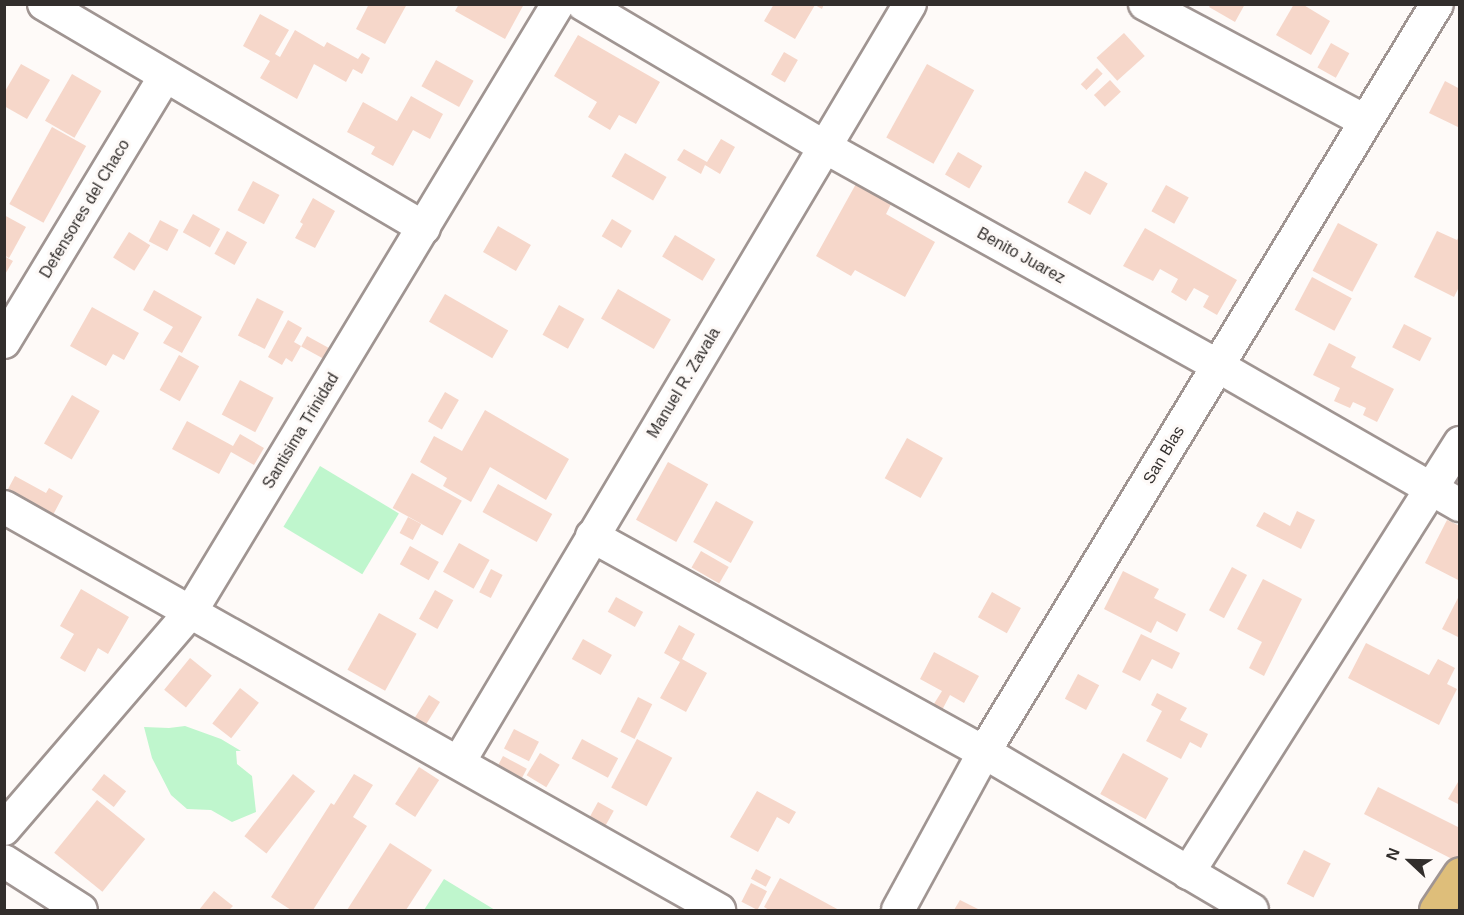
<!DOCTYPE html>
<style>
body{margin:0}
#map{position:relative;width:1464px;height:915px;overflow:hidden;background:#fefaf8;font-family:Arial,sans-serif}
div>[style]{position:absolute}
.green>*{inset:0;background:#bff6cd;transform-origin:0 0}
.building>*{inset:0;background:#f6d7ca;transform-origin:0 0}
.roads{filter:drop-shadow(2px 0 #a09592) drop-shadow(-2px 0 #a09592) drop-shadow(0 2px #a09592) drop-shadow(0 -2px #a09592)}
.minor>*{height:32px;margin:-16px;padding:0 16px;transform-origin:16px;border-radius:16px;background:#fff}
.major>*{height:33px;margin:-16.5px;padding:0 16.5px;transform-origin:16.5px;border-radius:16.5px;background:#debe7a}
span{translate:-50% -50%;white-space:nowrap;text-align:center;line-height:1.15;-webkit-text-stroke:6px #fefaf8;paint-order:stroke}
.street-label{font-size:16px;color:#322e2c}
.frame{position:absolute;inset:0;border:6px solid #322e2c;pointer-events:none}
.north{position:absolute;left:1380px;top:831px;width:60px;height:60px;-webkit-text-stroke:4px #fefaf8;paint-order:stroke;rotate:292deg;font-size:16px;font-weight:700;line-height:24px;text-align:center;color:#322e2c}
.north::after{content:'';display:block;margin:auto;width:21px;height:27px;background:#322e2c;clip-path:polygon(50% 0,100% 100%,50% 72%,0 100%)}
</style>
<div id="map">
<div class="green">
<div style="left:320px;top:466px;width:92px;height:71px;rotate:31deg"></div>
<div style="clip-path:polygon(185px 726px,221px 739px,241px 751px,236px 751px,237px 764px,252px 776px,256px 812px,232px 822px,211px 810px,187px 809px,171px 795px,152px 758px,144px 727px,169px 728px)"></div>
<div style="clip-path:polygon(444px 879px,495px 910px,424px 910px)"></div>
</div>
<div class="building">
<div style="clip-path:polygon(369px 4px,407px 4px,385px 44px,356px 29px)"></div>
<div style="clip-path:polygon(459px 4px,524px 4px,505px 39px,455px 11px)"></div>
<div style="clip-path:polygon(774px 4px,824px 4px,822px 9px,815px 5px,795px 39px,764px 21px)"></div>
<div style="clip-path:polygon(1211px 4px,1245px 4px,1235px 22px,1209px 7px)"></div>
<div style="clip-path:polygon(1294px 4px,1302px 4px,1330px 21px,1311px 55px,1276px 35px)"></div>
<div style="clip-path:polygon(260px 14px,289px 30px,275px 54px,280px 57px,295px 30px,324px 47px,327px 42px,358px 59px,362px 53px,370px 58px,362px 74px,353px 69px,346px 82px,314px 64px,297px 99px,260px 78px,270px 61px,243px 46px)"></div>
<div style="left:1124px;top:33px;width:31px;height:37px;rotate:48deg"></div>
<div style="clip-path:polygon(578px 35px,660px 82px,636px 124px,619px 115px,610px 130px,588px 117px,597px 102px,554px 76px)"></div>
<div style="left:1331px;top:43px;width:21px;height:28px;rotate:29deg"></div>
<div style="left:784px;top:52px;width:16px;height:26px;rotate:30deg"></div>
<div style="left:436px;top:60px;width:43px;height:30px;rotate:29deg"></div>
<div style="clip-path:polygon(21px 64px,50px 80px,27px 119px,4px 106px,4px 93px)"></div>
<div style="left:927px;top:64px;width:54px;height:84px;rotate:29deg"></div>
<div style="left:1097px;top:68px;width:8px;height:23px;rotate:45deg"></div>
<div style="left:72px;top:74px;width:34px;height:54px;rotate:30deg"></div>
<div style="left:1110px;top:80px;width:16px;height:22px;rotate:47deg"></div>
<div style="clip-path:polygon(1445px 81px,1460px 89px,1460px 128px,1429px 113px)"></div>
<div style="clip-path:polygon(411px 96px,443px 114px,430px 139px,413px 130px,393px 166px,371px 154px,375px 147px,347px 132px,363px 102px,397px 121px)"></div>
<div style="left:52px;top:127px;width:39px;height:88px;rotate:29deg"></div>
<div style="clip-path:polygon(721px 139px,735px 147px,720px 174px,705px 165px,701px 174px,677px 160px,684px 149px,707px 162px)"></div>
<div style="left:958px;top:152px;width:28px;height:26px;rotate:30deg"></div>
<div style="left:625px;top:153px;width:48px;height:27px;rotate:30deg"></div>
<div style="left:1085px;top:171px;width:26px;height:36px;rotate:29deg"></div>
<div style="left:253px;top:181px;width:30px;height:33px;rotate:28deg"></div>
<div style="clip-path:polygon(857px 182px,892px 202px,886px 214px,935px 242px,905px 297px,855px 270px,851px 276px,816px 256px)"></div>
<div style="left:1166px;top:185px;width:26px;height:30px;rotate:29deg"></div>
<div style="clip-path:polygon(313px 198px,335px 211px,315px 248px,295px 238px,303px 224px,300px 222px)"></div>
<div style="left:193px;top:214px;width:31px;height:21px;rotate:29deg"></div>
<div style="clip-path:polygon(4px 215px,26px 227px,9px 258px,4px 255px)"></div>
<div style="left:612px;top:219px;width:23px;height:20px;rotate:31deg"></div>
<div style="left:160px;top:220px;width:21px;height:24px;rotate:28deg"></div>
<div style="left:1338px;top:223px;width:45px;height:54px;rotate:28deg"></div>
<div style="left:498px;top:226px;width:38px;height:30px;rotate:30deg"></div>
<div style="clip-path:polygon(1145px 228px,1237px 280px,1217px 315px,1203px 307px,1209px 296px,1194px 288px,1186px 301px,1171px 292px,1178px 279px,1160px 269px,1153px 281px,1123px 266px)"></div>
<div style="left:227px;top:231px;width:23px;height:26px;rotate:29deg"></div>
<div style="clip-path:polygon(1437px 231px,1457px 240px,1460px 234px,1460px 285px,1454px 297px,1414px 277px)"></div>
<div style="left:129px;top:232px;width:25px;height:30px;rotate:32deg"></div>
<div style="left:675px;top:235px;width:47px;height:25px;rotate:31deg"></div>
<div style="clip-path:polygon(4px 256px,13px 261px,4px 276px)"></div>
<div style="left:1312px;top:277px;width:45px;height:37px;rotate:28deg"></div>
<div style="left:618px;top:289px;width:61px;height:34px;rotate:30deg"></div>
<div style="clip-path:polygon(154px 290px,202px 317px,182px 353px,163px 343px,173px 327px,143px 310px)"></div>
<div style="left:445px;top:294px;width:73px;height:32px;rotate:30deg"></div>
<div style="left:257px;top:298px;width:30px;height:42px;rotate:27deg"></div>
<div style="left:559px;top:305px;width:29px;height:34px;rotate:29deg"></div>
<div style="clip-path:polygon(92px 307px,139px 333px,124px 360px,113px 354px,106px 366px,70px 346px)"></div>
<div style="clip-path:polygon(288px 320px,302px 328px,294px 342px,301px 346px,292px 362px,286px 358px,282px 365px,268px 357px)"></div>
<div style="left:1404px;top:324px;width:31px;height:26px;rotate:27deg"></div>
<div style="left:307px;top:336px;width:25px;height:12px;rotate:29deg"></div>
<div style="clip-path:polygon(1329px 343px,1356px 357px,1351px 367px,1394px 389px,1377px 422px,1363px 415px,1366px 408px,1353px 402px,1350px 408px,1334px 401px,1340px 388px,1313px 375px)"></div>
<div style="left:179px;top:355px;width:23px;height:40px;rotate:29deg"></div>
<div style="left:240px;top:380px;width:38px;height:39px;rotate:28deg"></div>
<div style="left:445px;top:392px;width:16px;height:34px;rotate:30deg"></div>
<div style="left:72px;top:395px;width:32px;height:56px;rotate:30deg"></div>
<div style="clip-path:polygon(485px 410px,569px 459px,546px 500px,490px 467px,471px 502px,443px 486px,447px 478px,420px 462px,434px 436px,462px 451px)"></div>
<div style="clip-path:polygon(187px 421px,233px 446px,240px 434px,264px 448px,254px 465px,231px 452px,219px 474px,172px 449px)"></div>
<div style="left:907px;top:438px;width:41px;height:46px;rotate:29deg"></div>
<div style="left:668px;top:462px;width:46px;height:66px;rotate:29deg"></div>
<div style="left:412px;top:473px;width:57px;height:40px;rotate:29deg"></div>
<div style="clip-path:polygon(15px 476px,46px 493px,49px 488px,63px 496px,53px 515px,8px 489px)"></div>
<div style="left:498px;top:484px;width:62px;height:32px;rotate:29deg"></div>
<div style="left:716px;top:501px;width:43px;height:47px;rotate:29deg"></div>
<div style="clip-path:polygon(1297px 511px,1315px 520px,1301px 549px,1256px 526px,1264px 512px,1290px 526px)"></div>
<div style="left:408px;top:517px;width:15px;height:18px;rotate:28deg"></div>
<div style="clip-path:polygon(1447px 520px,1460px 526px,1460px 581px,1425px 563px)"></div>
<div style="left:459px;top:543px;width:35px;height:33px;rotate:29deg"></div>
<div style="left:410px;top:546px;width:33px;height:21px;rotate:29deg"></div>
<div style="left:701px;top:551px;width:32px;height:19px;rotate:30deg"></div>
<div style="left:1232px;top:567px;width:17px;height:49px;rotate:28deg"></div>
<div style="left:491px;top:569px;width:13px;height:26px;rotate:27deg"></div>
<div style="clip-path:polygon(1123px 571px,1159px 589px,1154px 598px,1186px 614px,1177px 632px,1157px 621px,1151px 633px,1104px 609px)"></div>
<div style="clip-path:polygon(1263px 579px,1302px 599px,1264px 676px,1249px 668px,1262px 642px,1237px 629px)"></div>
<div style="clip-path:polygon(81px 589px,129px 617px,108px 654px,98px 648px,85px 672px,60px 658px,74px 634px,60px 626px)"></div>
<div style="left:435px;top:590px;width:21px;height:33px;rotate:29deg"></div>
<div style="left:992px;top:592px;width:33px;height:29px;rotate:29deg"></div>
<div style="clip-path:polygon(1460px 594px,1460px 638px,1442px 629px)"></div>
<div style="left:616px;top:597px;width:31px;height:17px;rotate:29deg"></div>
<div style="left:379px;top:613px;width:43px;height:65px;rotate:29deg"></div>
<div style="clip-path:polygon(679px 625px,695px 634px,682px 659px,707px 673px,686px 712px,660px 698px,680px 662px,664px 653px)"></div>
<div style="clip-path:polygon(1141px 634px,1180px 653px,1172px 669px,1152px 659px,1140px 681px,1122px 672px)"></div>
<div style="left:583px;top:639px;width:33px;height:23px;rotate:29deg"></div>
<div style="clip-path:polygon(1366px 643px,1429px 675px,1438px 659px,1455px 668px,1447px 684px,1457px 689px,1439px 725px,1348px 678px)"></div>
<div style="clip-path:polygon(934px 652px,979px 676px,964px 703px,950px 695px,941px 712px,932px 707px,942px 691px,920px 679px)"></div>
<div style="left:190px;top:658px;width:28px;height:41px;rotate:39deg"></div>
<div style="left:1078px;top:674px;width:24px;height:28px;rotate:28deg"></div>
<div style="left:240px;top:688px;width:24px;height:45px;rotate:38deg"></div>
<div style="clip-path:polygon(1157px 693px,1187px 708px,1180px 720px,1208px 734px,1201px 748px,1190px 742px,1181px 759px,1146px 741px,1162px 711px,1151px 705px)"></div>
<div style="left:429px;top:695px;width:13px;height:31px;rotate:32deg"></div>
<div style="left:638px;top:697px;width:16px;height:39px;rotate:27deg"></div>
<div style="left:514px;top:729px;width:28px;height:22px;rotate:27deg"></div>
<div style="left:582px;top:739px;width:41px;height:22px;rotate:28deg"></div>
<div style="left:637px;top:739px;width:40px;height:55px;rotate:28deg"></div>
<div style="left:540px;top:753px;width:23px;height:26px;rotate:31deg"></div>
<div style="left:1123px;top:753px;width:52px;height:47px;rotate:29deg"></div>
<div style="left:503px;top:756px;width:27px;height:15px;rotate:28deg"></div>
<div style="left:419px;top:767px;width:24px;height:44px;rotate:33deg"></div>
<div style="left:104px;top:774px;width:28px;height:20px;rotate:38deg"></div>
<div style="left:293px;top:774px;width:28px;height:79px;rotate:38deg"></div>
<div style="clip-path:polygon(354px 774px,373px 785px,353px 817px,367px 826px,313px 910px,291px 910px,271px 897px,331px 803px,334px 805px)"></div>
<div style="clip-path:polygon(1458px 782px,1460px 783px,1460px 805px,1448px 799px)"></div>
<div style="clip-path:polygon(1378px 787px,1460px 828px,1460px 853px,1456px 861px,1364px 814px)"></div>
<div style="clip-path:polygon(757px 791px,796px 812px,789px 824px,777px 817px,758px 852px,730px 837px)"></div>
<div style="left:97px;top:800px;width:62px;height:68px;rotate:39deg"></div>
<div style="left:598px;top:802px;width:18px;height:18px;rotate:29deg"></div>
<div style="clip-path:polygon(390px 843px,432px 870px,406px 910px,347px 910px)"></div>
<div style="left:1304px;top:850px;width:30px;height:38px;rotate:27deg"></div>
<div style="left:756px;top:869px;width:17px;height:11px;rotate:28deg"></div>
<div style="clip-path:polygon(780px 878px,839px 910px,769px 910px,764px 907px)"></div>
<div style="left:751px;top:883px;width:18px;height:21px;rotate:27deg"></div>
<div style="clip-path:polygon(214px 891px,233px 906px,229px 910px,199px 910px)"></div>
<div style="clip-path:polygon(960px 900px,980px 910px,954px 910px)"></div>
</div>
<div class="roads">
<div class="minor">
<div style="left:44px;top:4px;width:441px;rotate:30.5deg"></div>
<div style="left:583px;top:4px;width:281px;rotate:30.6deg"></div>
<div style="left:825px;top:147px;width:450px;rotate:29.1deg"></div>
<div style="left:1218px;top:366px;width:279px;rotate:29.9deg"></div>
<div style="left:1145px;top:4px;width:249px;rotate:28deg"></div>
<div style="left:4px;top:342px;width:311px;rotate:-58.8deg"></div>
<div style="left:4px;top:507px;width:821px;rotate:29.41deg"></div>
<div style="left:592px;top:536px;width:448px;rotate:28.9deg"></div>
<div style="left:984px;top:752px;width:311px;rotate:30.5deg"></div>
<div style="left:459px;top:762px;width:882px;rotate:-59.25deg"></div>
<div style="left:4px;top:829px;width:285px;rotate:-49.3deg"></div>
<div style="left:190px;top:613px;width:712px;rotate:-58.86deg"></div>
<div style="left:4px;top:861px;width:91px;rotate:32.5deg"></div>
<div style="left:1188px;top:873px;width:509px;rotate:-57.68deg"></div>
<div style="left:898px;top:910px;width:180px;rotate:-61.4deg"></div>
<div style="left:984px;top:752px;width:874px;rotate:-58.8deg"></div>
</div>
<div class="major">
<div style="left:1436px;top:910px;width:43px;rotate:-56.3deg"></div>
</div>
</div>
<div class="street-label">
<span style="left:85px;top:209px;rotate:-59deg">Defensores del Chaco</span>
<span style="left:1021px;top:256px;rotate:29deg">Benito Juarez</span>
<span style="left:684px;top:383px;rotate:-59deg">Manuel R. Zavala</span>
<span style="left:301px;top:431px;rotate:-59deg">Santisima Trinidad</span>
<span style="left:1164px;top:455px;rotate:-59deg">San Blas</span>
</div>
<div class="frame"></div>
<div class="north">N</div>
</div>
